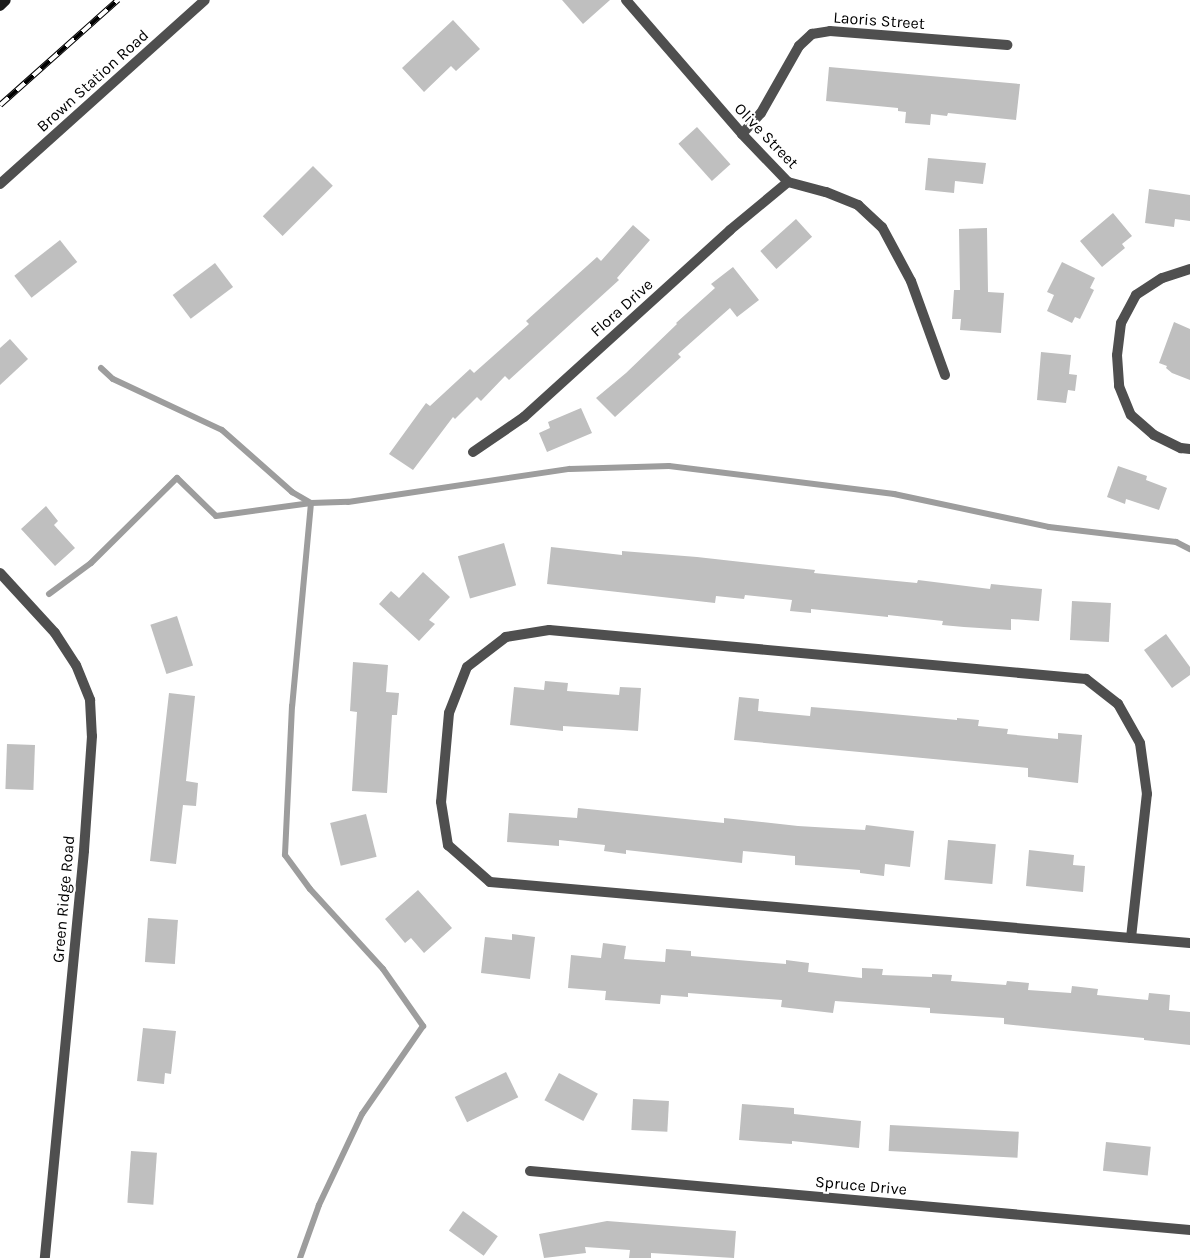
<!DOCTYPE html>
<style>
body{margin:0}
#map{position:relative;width:1190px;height:1258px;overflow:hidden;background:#fff;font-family:Karla,sans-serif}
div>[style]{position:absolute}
.stream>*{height:6px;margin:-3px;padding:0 3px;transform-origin:3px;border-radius:3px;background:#9d9d9d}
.building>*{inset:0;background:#bfbfbf;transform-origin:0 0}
.street>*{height:10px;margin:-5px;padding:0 5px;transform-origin:5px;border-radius:5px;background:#4f4f4f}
.secondary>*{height:10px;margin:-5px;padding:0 5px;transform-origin:5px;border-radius:5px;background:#1c1c1c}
.rail>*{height:5.5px;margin-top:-2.75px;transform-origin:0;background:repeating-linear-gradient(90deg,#fff 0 11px,#000 0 22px);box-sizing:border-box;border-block:1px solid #000}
span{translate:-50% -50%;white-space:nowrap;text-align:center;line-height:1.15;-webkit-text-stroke:4.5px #fff;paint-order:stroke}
.street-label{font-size:16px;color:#000}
</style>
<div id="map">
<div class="stream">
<div style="left:101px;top:368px;width:16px;rotate:43deg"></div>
<div style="left:113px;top:379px;width:120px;rotate:25.1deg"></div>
<div style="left:222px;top:430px;width:94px;rotate:41.5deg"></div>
<div style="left:292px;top:492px;width:22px;rotate:30deg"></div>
<div style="left:311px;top:503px;width:37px;rotate:-2deg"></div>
<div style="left:348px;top:502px;width:224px;rotate:-8.5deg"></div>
<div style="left:570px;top:469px;width:99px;rotate:-1.7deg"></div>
<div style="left:669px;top:466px;width:227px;rotate:7.1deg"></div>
<div style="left:894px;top:494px;width:158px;rotate:12deg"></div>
<div style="left:1049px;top:527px;width:128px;rotate:6.7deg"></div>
<div style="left:1176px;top:542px;width:16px;rotate:27deg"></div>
<div style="left:49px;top:594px;width:52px;rotate:-36.4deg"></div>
<div style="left:91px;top:563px;width:121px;rotate:-44.7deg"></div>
<div style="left:177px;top:478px;width:54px;rotate:44.3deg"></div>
<div style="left:216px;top:516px;width:96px;rotate:-7.8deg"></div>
<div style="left:311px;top:503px;width:204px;rotate:95.3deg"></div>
<div style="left:292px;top:706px;width:149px;rotate:92.7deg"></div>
<div style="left:285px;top:855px;width:42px;rotate:53.7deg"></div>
<div style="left:310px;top:889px;width:108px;rotate:47.6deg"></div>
<div style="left:383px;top:969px;width:70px;rotate:54.9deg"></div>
<div style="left:423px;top:1026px;width:107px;rotate:124.7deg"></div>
<div style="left:362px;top:1114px;width:101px;rotate:115.3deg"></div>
<div style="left:319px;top:1205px;width:56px;rotate:109.7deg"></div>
</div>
<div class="building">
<div style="clip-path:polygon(562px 0,610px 0,583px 24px)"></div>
<div style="clip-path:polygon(453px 20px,480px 49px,456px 71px,451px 66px,424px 92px,402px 68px)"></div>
<div style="clip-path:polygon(829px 67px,1020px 84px,1016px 120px,948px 113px,947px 116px,931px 114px,930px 125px,905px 123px,906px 112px,898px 111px,898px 108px,826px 101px)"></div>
<div style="left:697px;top:127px;width:50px;height:25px;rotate:48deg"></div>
<div style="clip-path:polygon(928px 158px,986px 163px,983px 184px,955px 181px,954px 193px,925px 190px)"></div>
<div style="left:313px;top:166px;width:28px;height:71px;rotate:45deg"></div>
<div style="clip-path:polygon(1149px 189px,1190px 195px,1190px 221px,1175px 219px,1174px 227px,1145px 223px)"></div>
<div style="clip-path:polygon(1113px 213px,1132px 236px,1122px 244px,1125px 248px,1102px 267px,1080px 241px)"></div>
<div style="left:796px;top:219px;width:24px;height:48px;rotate:48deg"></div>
<div style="clip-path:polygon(633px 225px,650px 240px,617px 278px,619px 280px,509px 380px,505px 376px,481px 401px,477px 397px,455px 419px,453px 417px,413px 470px,389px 454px,426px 403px,430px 406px,470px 369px,474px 373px,529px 324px,526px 321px,597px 257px,601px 261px)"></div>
<div style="clip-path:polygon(987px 228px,988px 292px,1004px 293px,1001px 333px,960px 330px,961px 319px,952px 319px,954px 290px,960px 290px,959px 229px)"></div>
<div style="left:60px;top:240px;width:28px;height:58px;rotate:52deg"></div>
<div style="clip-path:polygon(1062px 262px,1095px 278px,1090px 288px,1094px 290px,1080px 319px,1075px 317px,1072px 323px,1047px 311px,1054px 295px,1047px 292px)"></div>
<div style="left:215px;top:263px;width:30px;height:53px;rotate:53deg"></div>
<div style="clip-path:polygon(733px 267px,759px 300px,737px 317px,730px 308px,678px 354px,681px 357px,615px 417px,596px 398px,626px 373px,677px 324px,676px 323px,715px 288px,711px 284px)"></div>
<div style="clip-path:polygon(1174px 322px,1190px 329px,1190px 380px,1172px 373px,1166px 368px,1167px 366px,1159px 363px)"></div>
<div style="clip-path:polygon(10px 339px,28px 359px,0 385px,0 348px)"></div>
<div style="clip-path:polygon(1041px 352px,1071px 355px,1069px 374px,1077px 375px,1075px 391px,1068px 390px,1066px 403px,1037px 400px)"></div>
<div style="clip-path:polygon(581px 408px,592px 433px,547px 452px,539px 433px,550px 428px,548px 422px)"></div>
<div style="clip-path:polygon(1118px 466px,1147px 476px,1146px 480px,1167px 488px,1159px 510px,1126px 499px,1125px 504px,1107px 497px)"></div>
<div style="clip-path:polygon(46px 506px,58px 521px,54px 525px,75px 548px,55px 566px,21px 529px)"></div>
<div style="left:504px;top:543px;width:44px;height:48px;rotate:74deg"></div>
<div style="clip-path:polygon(551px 547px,622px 555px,622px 551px,697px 557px,815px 570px,814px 573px,917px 583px,918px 580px,990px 589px,991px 584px,1042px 589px,1039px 621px,1011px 619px,1011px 630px,964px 627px,942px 625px,943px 621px,888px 615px,888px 617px,811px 609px,811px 613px,790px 611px,792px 600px,745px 595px,744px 599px,716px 596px,715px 603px,547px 584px)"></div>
<div style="clip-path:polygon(423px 572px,450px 597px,429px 620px,435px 624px,419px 641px,379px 604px,391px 591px,399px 598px)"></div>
<div style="left:1072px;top:601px;width:39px;height:39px;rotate:3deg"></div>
<div style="left:177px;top:616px;width:52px;height:28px;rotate:72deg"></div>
<div style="clip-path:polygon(1166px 634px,1190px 667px,1190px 675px,1172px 688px,1144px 650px)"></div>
<div style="clip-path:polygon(353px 662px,388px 665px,386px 692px,399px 693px,397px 715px,392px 715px,387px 793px,352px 791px,357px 712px,350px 711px)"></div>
<div style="clip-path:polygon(545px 681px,568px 683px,567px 691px,619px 695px,620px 687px,641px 688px,638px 731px,563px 726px,563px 731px,510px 725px,514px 687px,544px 690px)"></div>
<div style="clip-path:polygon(169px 693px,195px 696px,186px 781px,198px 783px,196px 806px,183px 805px,176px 864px,150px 861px)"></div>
<div style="clip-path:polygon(739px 697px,759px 699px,758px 711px,810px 716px,811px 707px,860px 711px,957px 720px,957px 718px,979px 720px,978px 726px,1008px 729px,1007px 734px,1058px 739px,1058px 733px,1082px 735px,1078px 783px,1028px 777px,1028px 768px,734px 740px)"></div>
<div style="left:7px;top:744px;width:28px;height:45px;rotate:2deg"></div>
<div style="clip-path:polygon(578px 808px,724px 823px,724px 818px,798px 826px,865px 830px,866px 825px,914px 831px,910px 867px,885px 864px,884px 876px,860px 873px,860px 870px,795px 865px,795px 856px,743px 851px,742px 863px,626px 850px,626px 854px,604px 851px,605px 845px,559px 840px,559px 846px,507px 842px,509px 813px,577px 818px)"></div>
<div style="left:366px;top:814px;width:44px;height:37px;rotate:76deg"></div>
<div style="left:948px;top:840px;width:48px;height:40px;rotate:5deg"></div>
<div style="clip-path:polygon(1029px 850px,1074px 855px,1073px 865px,1085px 866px,1083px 892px,1026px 886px)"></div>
<div style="clip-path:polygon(418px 890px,452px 928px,424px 953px,411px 938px,405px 943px,385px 919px)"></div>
<div style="left:148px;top:918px;width:30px;height:44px;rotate:4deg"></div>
<div style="clip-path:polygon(512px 934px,535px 937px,530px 979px,481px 973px,485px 937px,512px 940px)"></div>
<div style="clip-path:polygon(603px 943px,626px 946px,624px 959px,665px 962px,666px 949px,691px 951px,691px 956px,786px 964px,786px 960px,809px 963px,808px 972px,862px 978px,862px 968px,883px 969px,882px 975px,932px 977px,932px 974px,952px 975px,951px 981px,1006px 985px,1007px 981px,1029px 983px,1028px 990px,1071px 993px,1072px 986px,1098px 989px,1097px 995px,1148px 1000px,1149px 993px,1170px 995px,1169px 1010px,1190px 1012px,1190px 1045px,1144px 1040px,1144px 1038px,1004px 1024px,1004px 1018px,930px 1013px,930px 1008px,835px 1001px,833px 1013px,781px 1007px,782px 1000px,688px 993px,688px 997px,661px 995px,660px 1004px,605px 1000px,606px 991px,568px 988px,571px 955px,601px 958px)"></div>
<div style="clip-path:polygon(143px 1028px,176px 1031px,171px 1074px,165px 1073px,164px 1084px,137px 1081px)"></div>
<div style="left:506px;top:1072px;width:28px;height:57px;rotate:64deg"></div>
<div style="left:559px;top:1073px;width:44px;height:31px;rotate:28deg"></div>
<div style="left:633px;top:1099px;width:36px;height:31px;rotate:3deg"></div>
<div style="clip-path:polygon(742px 1104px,794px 1108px,794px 1114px,861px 1121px,859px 1148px,792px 1141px,792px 1144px,739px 1140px)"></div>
<div style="left:890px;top:1125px;width:129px;height:26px;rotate:3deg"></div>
<div style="left:1106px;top:1142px;width:45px;height:29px;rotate:6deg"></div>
<div style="left:131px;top:1151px;width:26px;height:52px;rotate:4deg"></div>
<div style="left:463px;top:1211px;width:43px;height:24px;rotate:36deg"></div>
<div style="clip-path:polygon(607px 1221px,736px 1231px,734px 1258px,651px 1253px,651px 1258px,629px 1258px,630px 1250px,585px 1247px,586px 1253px,544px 1258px,539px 1234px)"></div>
</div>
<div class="street">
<div style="left:626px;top:0;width:177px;rotate:49.1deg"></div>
<div style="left:742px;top:134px;width:66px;rotate:46.2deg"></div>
<div style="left:788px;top:182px;width:39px;rotate:15deg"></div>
<div style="left:826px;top:192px;width:35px;rotate:22deg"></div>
<div style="left:858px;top:205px;width:33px;rotate:43deg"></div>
<div style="left:882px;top:227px;width:61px;rotate:61.8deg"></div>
<div style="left:911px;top:281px;width:100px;rotate:70.1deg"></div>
<div style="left:742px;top:134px;width:28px;rotate:-48deg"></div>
<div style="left:761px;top:113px;width:77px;rotate:-60.4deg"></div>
<div style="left:799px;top:46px;width:18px;rotate:-43deg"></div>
<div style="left:812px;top:34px;width:18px;rotate:-9deg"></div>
<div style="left:830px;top:31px;width:178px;rotate:4.5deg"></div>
<div style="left:0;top:184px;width:275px;rotate:-41.9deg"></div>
<div style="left:1190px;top:269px;width:29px;rotate:162deg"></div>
<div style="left:1162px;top:278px;width:31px;rotate:147deg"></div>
<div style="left:1136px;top:295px;width:32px;rotate:118deg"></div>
<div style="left:1121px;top:323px;width:32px;rotate:97deg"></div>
<div style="left:1117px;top:355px;width:31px;rotate:86deg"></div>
<div style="left:1119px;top:386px;width:31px;rotate:68deg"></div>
<div style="left:1131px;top:415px;width:30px;rotate:41deg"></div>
<div style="left:1154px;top:435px;width:30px;rotate:26deg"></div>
<div style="left:1181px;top:448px;width:9px;rotate:6deg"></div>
<div style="left:473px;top:452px;width:62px;rotate:-34.5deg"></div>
<div style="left:524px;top:417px;width:278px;rotate:-42.2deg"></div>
<div style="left:730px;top:230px;width:75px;rotate:-39.6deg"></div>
<div style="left:0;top:573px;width:81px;rotate:47.5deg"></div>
<div style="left:55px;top:633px;width:38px;rotate:57deg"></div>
<div style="left:76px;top:665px;width:38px;rotate:68deg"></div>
<div style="left:90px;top:700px;width:36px;rotate:87deg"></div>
<div style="left:92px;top:736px;width:115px;rotate:94deg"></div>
<div style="left:84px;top:851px;width:409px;rotate:95.5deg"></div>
<div style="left:1131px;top:938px;width:145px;rotate:-83.7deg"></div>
<div style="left:1147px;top:794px;width:51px;rotate:-97.8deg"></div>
<div style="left:1140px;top:743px;width:45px;rotate:-119.4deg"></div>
<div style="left:1118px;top:704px;width:41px;rotate:-142deg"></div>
<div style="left:1086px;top:679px;width:539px;rotate:-174.79deg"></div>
<div style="left:549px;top:630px;width:44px;rotate:170.8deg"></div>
<div style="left:506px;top:637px;width:49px;rotate:142.4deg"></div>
<div style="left:467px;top:667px;width:49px;rotate:111.4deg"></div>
<div style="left:449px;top:713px;width:89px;rotate:95.1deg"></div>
<div style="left:441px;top:802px;width:44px;rotate:80.8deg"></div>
<div style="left:448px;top:845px;width:56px;rotate:41.4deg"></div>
<div style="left:490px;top:882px;width:643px;rotate:4.99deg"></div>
<div style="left:1131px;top:938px;width:59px;rotate:4.8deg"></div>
<div style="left:530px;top:1171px;width:663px;rotate:5.11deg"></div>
</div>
<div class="secondary">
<div style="left:0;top:6px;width:8px;rotate:-45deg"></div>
</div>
<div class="rail">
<div style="left:0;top:105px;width:158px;rotate:-41.7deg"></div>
</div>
<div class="street-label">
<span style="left:879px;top:21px;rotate:4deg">Laoris Street</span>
<span style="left:93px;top:81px;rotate:-42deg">Brown Station Road</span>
<span style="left:766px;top:136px;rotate:46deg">Olive Street</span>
<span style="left:622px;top:308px;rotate:-42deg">Flora Drive</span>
<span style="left:64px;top:899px;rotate:-85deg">Green Ridge Road</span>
<span style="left:861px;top:1186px;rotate:5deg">Spruce Drive</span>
</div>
</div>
